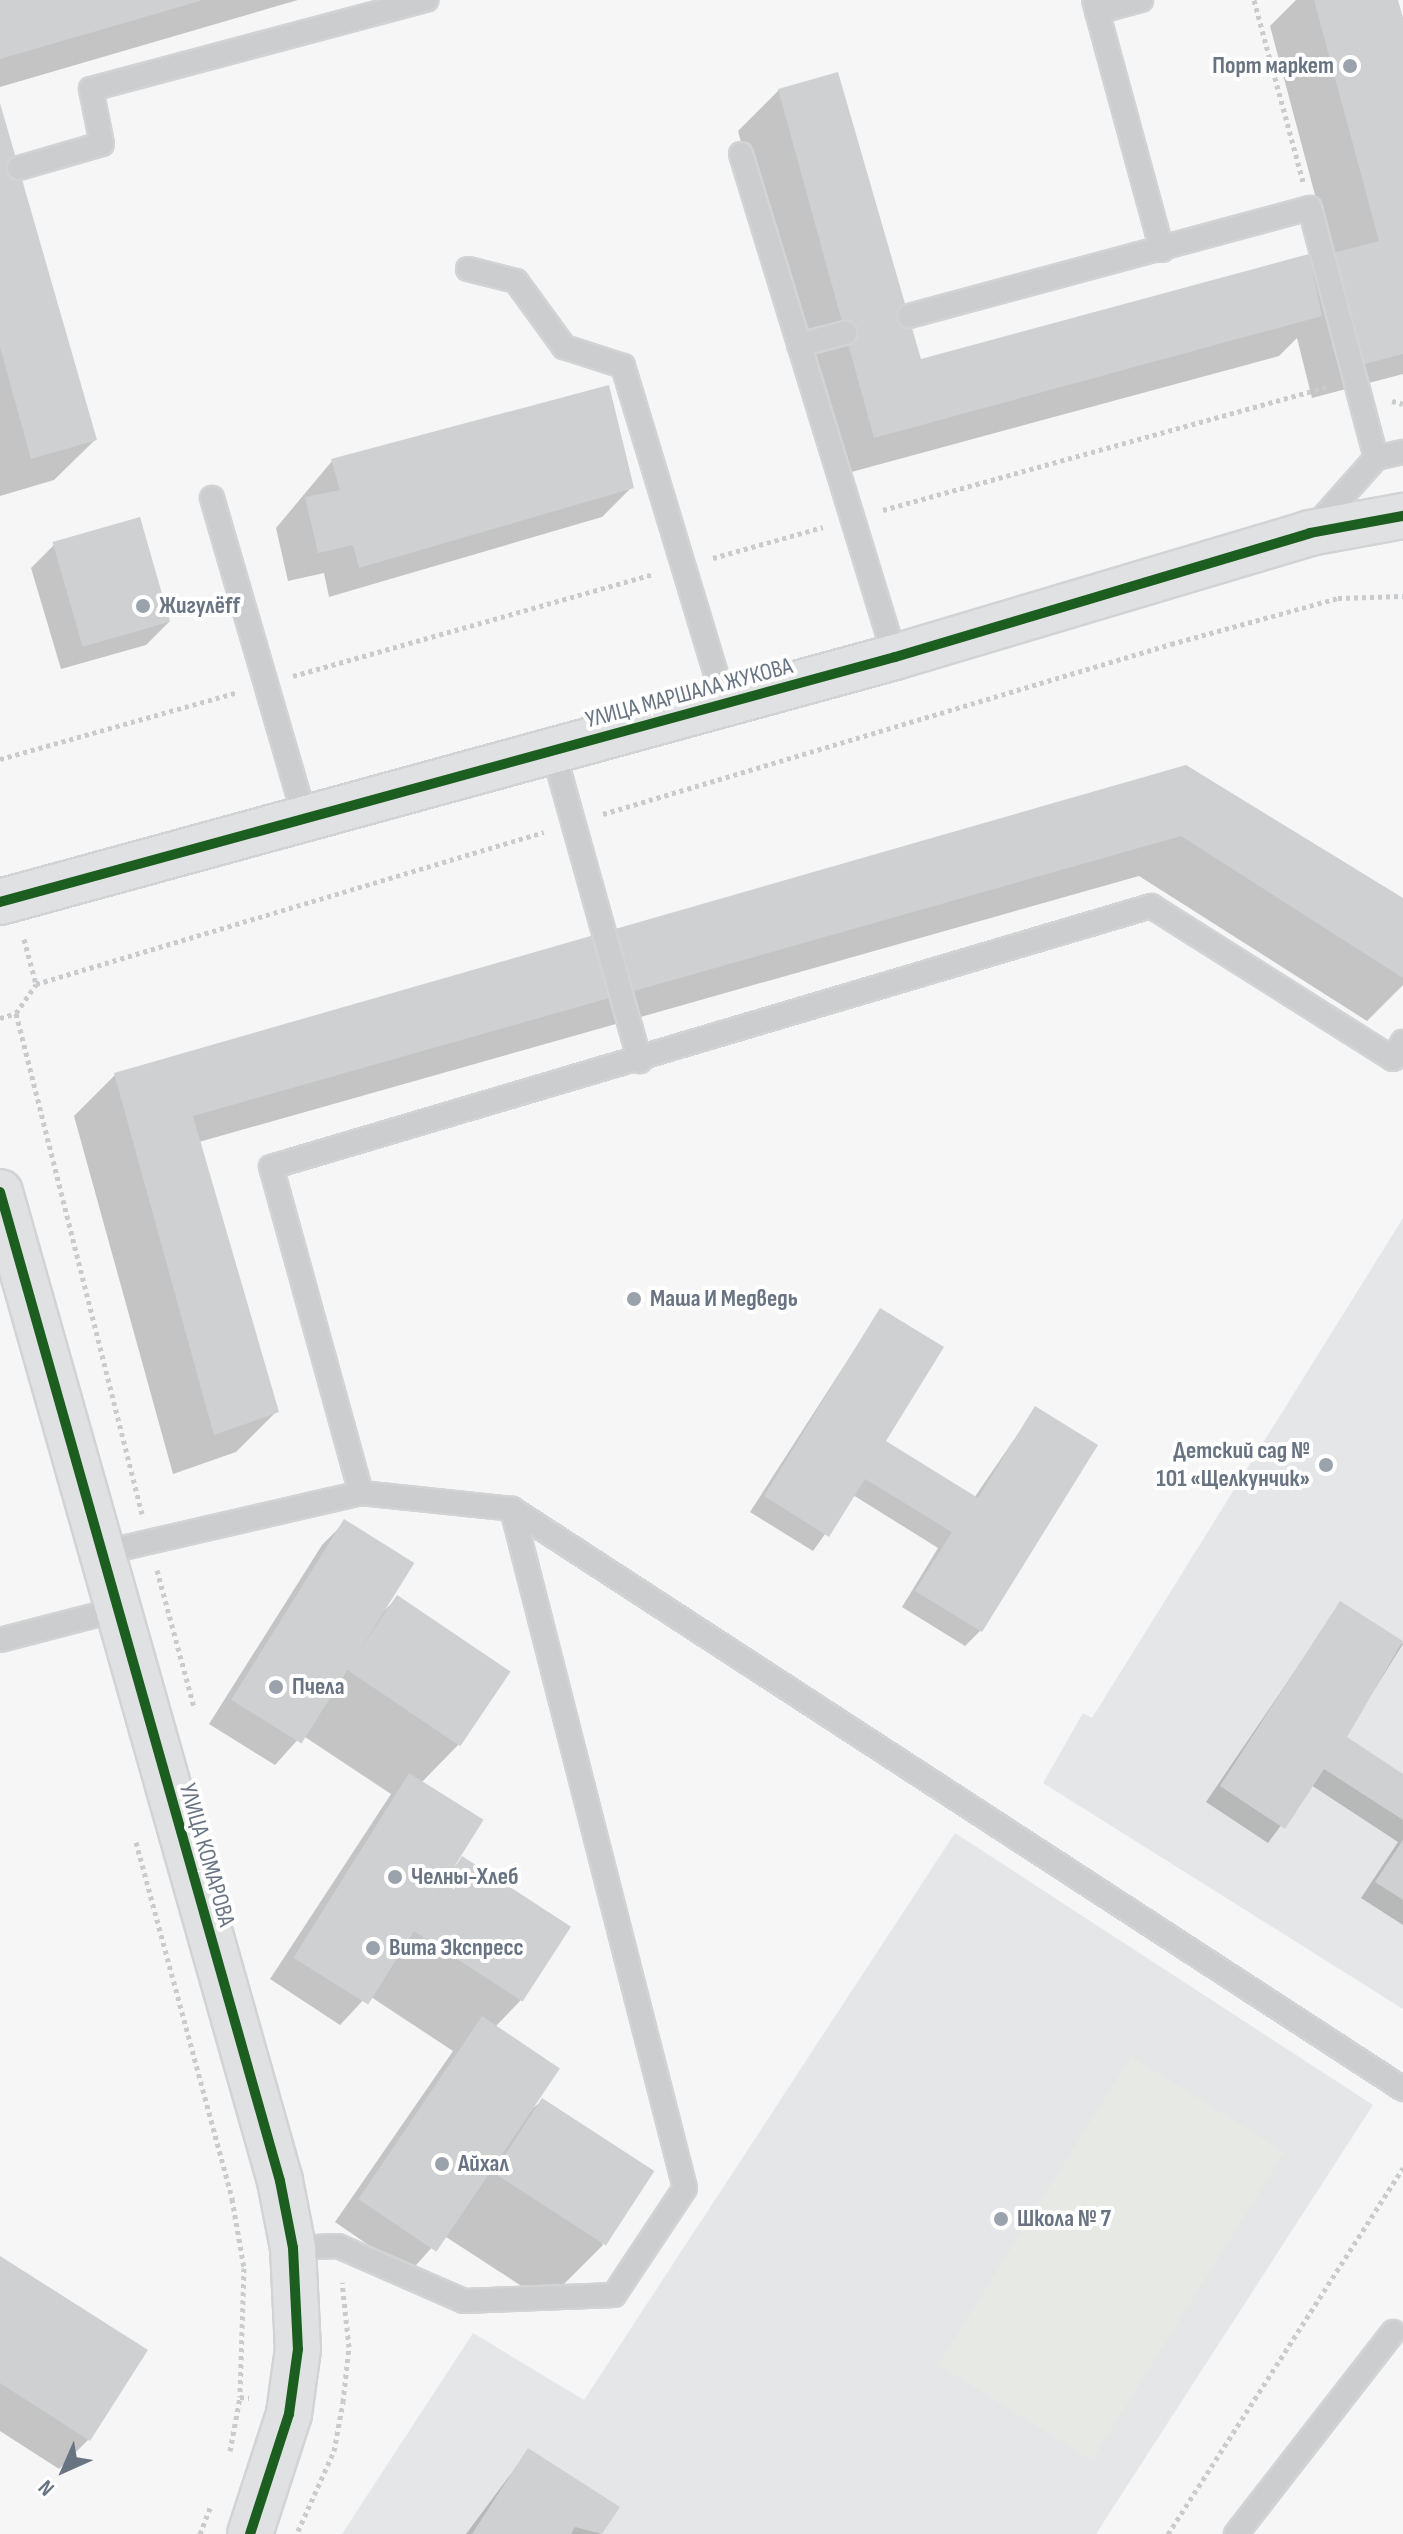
<!DOCTYPE html>
<meta charset="utf-8">
<style>
body{margin:0}
#map{position:relative;width:1403px;height:2534px;overflow:hidden;background:#f6f6f6;font-family:"Sofia Sans Condensed",sans-serif}
div>[style]{position:absolute}
.built>*{inset:0;background:#e5e6e7}
.green>*{inset:0;background:#e6e9e4;transform-origin:0 0}
.shadow>*{inset:0;background:#0003}
.building>*{inset:0;background:#cfd0d1;transform-origin:0 0}
.path>*{height:5px;margin-top:-2.5px;transform-origin:0;background:repeating-linear-gradient(90deg,#cacbcc 0 4px,transparent 0 8px)}
.roads{filter:drop-shadow(2px 0 #d2d3d4) drop-shadow(-2px 0 #d2d3d4) drop-shadow(0 2px #d2d3d4) drop-shadow(0 -2px #d2d3d4)}
.lane>*{height:22px;margin:-11px;padding:0 11px;transform-origin:11px;border-radius:11px;background:#cccdcf}
.secondary>*{height:44px;margin:-22px;padding:0 22px;transform-origin:22px;border-radius:22px;background:#e0e1e2}
.cycleway>*{height:10px;margin:-5px;padding:0 5px;transform-origin:5px;border-radius:5px;background:#1b5e20}
.dots>*{width:22px;height:22px;translate:-50% -50%;box-sizing:border-box;border:4px solid #fff;border-radius:50%}
span{translate:-50% -50%;white-space:nowrap;text-align:center;line-height:1.15;-webkit-text-stroke:8px #fff;paint-order:stroke}
.poi-label{font-size:24px;color:#697483;font-weight:700}
.right{translate:-100% -50%;text-align:right}
.left{translate:0 -50%;text-align:left}
.street-label{font-size:24px;color:#697483}
.north{position:absolute;left:24px;top:2430px;width:80px;height:80px;-webkit-text-stroke:6px #fff;paint-order:stroke;rotate:225deg;font-size:22px;font-weight:700;line-height:32px;text-align:center;color:#697483}
.north::after{content:'';display:block;margin:auto;width:28px;height:36px;background:#697483;clip-path:polygon(50% 0,100% 100%,50% 72%,0 100%)}
</style>
<div id="map">
<div class="built">
<div style="clip-path:polygon(1403px 1218px,1403px 2009px,1043px 1783px,1083px 1713px,1092px 1718px)"></div>
<div style="clip-path:polygon(955px 1833px,1373px 2105px,1096px 2534px,342px 2534px,473px 2333px,584px 2400px)"></div>
</div>
<div class="green">
<div style="left:1131px;top:2056px;width:181px;height:364px;rotate:32deg"></div>
</div>
<div class="shadow">
<div style="clip-path:polygon(0 0,298px 0,0 87px)"></div>
<div style="clip-path:polygon(1296px 0,1396px 0,1403px 25px,1403px 374px,1312px 398px,1297px 338px,1279px 356px,833px 477px,738px 131px,779px 90px,920px 361px,1331px 255px,1270px 26px)"></div>
<div style="clip-path:polygon(0 107px,95px 440px,54px 480px,0 496px)"></div>
<div style="clip-path:polygon(332px 461px,632px 487px,602px 517px,329px 597px,324px 573px,288px 581px,276px 528px)"></div>
<div style="clip-path:polygon(54px 545px,169px 622px,146px 645px,61px 669px,31px 568px)"></div>
<div style="clip-path:polygon(1186px 768px,1403px 900px,1403px 985px,1367px 1021px,1139px 876px,199px 1142px,276px 1412px,236px 1452px,173px 1474px,74px 1116px,115px 1075px)"></div>
<div style="clip-path:polygon(880px 1310px,883px 1441px,974px 1498px,1035px 1409px,980px 1631px,965px 1646px,902px 1607px,938px 1548px,853px 1495px,813px 1551px,750px 1512px)"></div>
<div style="clip-path:polygon(345px 1522px,382px 1613px,398px 1597px,459px 1744px,421px 1783px,449px 1872px,462px 1859px,521px 2000px,495px 2027px,529px 2111px,542px 2101px,603px 2245px,546px 2302px,443px 2235px,409px 2273px,335px 2222px,453px 2051px,368px 1995px,340px 2025px,270px 1979px,391px 1794px,302px 1735px,275px 1765px,209px 1724px,322px 1545px)"></div>
<div style="clip-path:polygon(1341px 1603px,1403px 1644px,1344px 1738px,1403px 1776px,1403px 1925px,1361px 1898px,1398px 1842px,1311px 1785px,1268px 1843px,1206px 1802px)"></div>
<div style="clip-path:polygon(0 2259px,89px 2439px,59px 2469px,0 2431px)"></div>
<div style="clip-path:polygon(528px 2451px,617px 2508px,600px 2534px,466px 2534px)"></div>
</div>
<div class="building">
<div style="clip-path:polygon(0 0,200px 0,200px 1px,0 59px)"></div>
<div style="clip-path:polygon(1314px 0,1398px 0,1403px 18px,1403px 354px,1341px 370px,1314px 258px,1379px 241px)"></div>
<div style="clip-path:polygon(838px 72px,921px 359px,1309px 254px,1322px 316px,874px 438px,778px 89px)"></div>
<div style="clip-path:polygon(0 103px,97px 440px,31px 459px,0 347px)"></div>
<div style="clip-path:polygon(609px 385px,634px 488px,359px 568px,353px 545px,318px 553px,305px 497px,340px 490px,331px 459px)"></div>
<div style="left:140px;top:517px;width:109px;height:91px;rotate:74deg"></div>
<div style="clip-path:polygon(1186px 765px,1403px 898px,1403px 978px,1181px 836px,193px 1116px,279px 1412px,214px 1435px,114px 1073px)"></div>
<div style="clip-path:polygon(880px 1308px,944px 1347px,886px 1441px,978px 1498px,1035px 1406px,1098px 1445px,982px 1632px,915px 1591px,952px 1532px,865px 1479px,829px 1537px,764px 1496px)"></div>
<div style="left:344px;top:1519px;width:83px;height:213px;rotate:32deg"></div>
<div style="left:397px;top:1595px;width:137px;height:90px;rotate:34deg"></div>
<div style="clip-path:polygon(1340px 1601px,1403px 1641px,1347px 1737px,1403px 1774px,1403px 1820px,1324px 1769px,1285px 1829px,1220px 1786px)"></div>
<div style="left:409px;top:1773px;width:88px;height:218px;rotate:32deg"></div>
<div style="clip-path:polygon(1403px 1840px,1403px 1900px,1375px 1882px)"></div>
<div style="left:462px;top:1856px;width:130px;height:89px;rotate:33deg"></div>
<div style="left:482px;top:2016px;width:94px;height:221px;rotate:34deg"></div>
<div style="left:542px;top:2098px;width:134px;height:89px;rotate:33deg"></div>
<div style="clip-path:polygon(0 2256px,148px 2350px,90px 2441px,0 2383px)"></div>
<div style="clip-path:polygon(528px 2448px,620px 2507px,602px 2534px,575px 2527px,571px 2534px,472px 2534px)"></div>
</div>
<div class="path">
<div style="left:1254px;top:0;width:188px;rotate:74.9deg"></div>
<div style="left:1392px;top:401px;width:11px;rotate:15deg"></div>
<div style="left:883px;top:510px;width:461px;rotate:-15.5deg"></div>
<div style="left:713px;top:558px;width:114px;rotate:-15.7deg"></div>
<div style="left:293px;top:676px;width:374px;rotate:-15.8deg"></div>
<div style="left:0;top:759px;width:247px;rotate:-15.7deg"></div>
<div style="left:603px;top:814px;width:593px;rotate:-16.66deg"></div>
<div style="left:1171px;top:644px;width:173px;rotate:-15.4deg"></div>
<div style="left:1338px;top:598px;width:65px;rotate:-1.8deg"></div>
<div style="left:24px;top:939px;width:47px;rotate:75.1deg"></div>
<div style="left:0;top:1018px;width:17px;rotate:-17deg"></div>
<div style="left:142px;top:1514px;width:517px;rotate:-104.12deg"></div>
<div style="left:16px;top:1013px;width:35px;rotate:-55deg"></div>
<div style="left:36px;top:984px;width:530px;rotate:-16.66deg"></div>
<div style="left:157px;top:1570px;width:142px;rotate:74.9deg"></div>
<div style="left:136px;top:1842px;width:370px;rotate:74.9deg"></div>
<div style="left:232px;top:2199px;width:70px;rotate:80.1deg"></div>
<div style="left:244px;top:2268px;width:129px;rotate:91.8deg"></div>
<div style="left:240px;top:2397px;width:9px;rotate:6deg"></div>
<div style="left:230px;top:2451px;width:55px;rotate:-79.5deg"></div>
<div style="left:298px;top:2531px;width:88px;rotate:-65.8deg"></div>
<div style="left:334px;top:2451px;width:50px;rotate:-79.6deg"></div>
<div style="left:343px;top:2402px;width:55px;rotate:-83.8deg"></div>
<div style="left:349px;top:2347px;width:65px;rotate:-96.1deg"></div>
<div style="left:200px;top:2534px;width:30px;rotate:-69deg"></div>
<div style="left:1168px;top:2534px;width:435px;rotate:-57.3deg"></div>
</div>
<div class="roads">
<div class="lane">
<div style="left:1094px;top:0;width:259px;rotate:74.8deg"></div>
<div style="left:1097px;top:12px;width:46px;rotate:-15.3deg"></div>
<div style="left:741px;top:154px;width:526px;rotate:72.98deg"></div>
<div style="left:19px;top:168px;width:86px;rotate:-16.1deg"></div>
<div style="left:102px;top:144px;width:56px;rotate:-101.3deg"></div>
<div style="left:91px;top:89px;width:347px;rotate:-14.9deg"></div>
<div style="left:468px;top:269px;width:49px;rotate:14deg"></div>
<div style="left:516px;top:281px;width:82px;rotate:54deg"></div>
<div style="left:564px;top:347px;width:62px;rotate:17.9deg"></div>
<div style="left:623px;top:366px;width:353px;rotate:73.2deg"></div>
<div style="left:909px;top:316px;width:415px;rotate:-15.1deg"></div>
<div style="left:1310px;top:208px;width:259px;rotate:75.2deg"></div>
<div style="left:799px;top:345px;width:48px;rotate:-14.6deg"></div>
<div style="left:212px;top:498px;width:333px;rotate:73.8deg"></div>
<div style="left:1313px;top:529px;width:95px;rotate:-48.4deg"></div>
<div style="left:1376px;top:458px;width:28px;rotate:-13deg"></div>
<div style="left:553px;top:750px;width:323px;rotate:74.4deg"></div>
<div style="left:361px;top:1493px;width:152px;rotate:6deg"></div>
<div style="left:512px;top:1509px;width:1063px;rotate:33.06deg"></div>
<div style="left:101px;top:1553px;width:267px;rotate:-13deg"></div>
<div style="left:361px;top:1493px;width:338px;rotate:-105.4deg"></div>
<div style="left:271px;top:1167px;width:918px;rotate:-16.52deg"></div>
<div style="left:1151px;top:906px;width:286px;rotate:32.3deg"></div>
<div style="left:1393px;top:1059px;width:20px;rotate:-60deg"></div>
<div style="left:0;top:1640px;width:120px;rotate:-14.5deg"></div>
<div style="left:293px;top:2248px;width:45px;rotate:-2.5deg"></div>
<div style="left:338px;top:2246px;width:137px;rotate:23.6deg"></div>
<div style="left:464px;top:2301px;width:150px;rotate:-2.3deg"></div>
<div style="left:614px;top:2295px;width:128px;rotate:-56.4deg"></div>
<div style="left:685px;top:2188px;width:701px;rotate:-104.29deg"></div>
<div style="left:1236px;top:2534px;width:256px;rotate:-52.1deg"></div>
</div>
<div class="secondary">
<div style="left:0;top:902px;width:928px;rotate:-15.31deg"></div>
<div style="left:895px;top:657px;width:433px;rotate:-16.6deg"></div>
<div style="left:1310px;top:533px;width:95px;rotate:-10.4deg"></div>
<div style="left:0;top:1192px;width:1028px;rotate:74.19deg"></div>
<div style="left:280px;top:2181px;width:68px;rotate:79deg"></div>
<div style="left:293px;top:2248px;width:101px;rotate:87.2deg"></div>
<div style="left:298px;top:2349px;width:66px;rotate:97.9deg"></div>
<div style="left:289px;top:2414px;width:126px;rotate:108deg"></div>
</div>
</div>
<div class="cycleway">
<div style="left:0;top:902px;width:928px;rotate:-15.31deg"></div>
<div style="left:895px;top:657px;width:433px;rotate:-16.6deg"></div>
<div style="left:1310px;top:533px;width:95px;rotate:-10.4deg"></div>
<div style="left:0;top:1192px;width:1028px;rotate:74.19deg"></div>
<div style="left:280px;top:2181px;width:68px;rotate:79deg"></div>
<div style="left:293px;top:2248px;width:101px;rotate:87.2deg"></div>
<div style="left:298px;top:2349px;width:66px;rotate:97.9deg"></div>
<div style="left:289px;top:2414px;width:126px;rotate:108deg"></div>
</div>
<div class="dots">
<div style="left:1350px;top:66px;background:#9aa2ab"></div>
<div style="left:143px;top:606px;background:#9aa2ab"></div>
<div style="left:634px;top:1299px;background:#9aa2ab"></div>
<div style="left:1326px;top:1465px;background:#9aa2ab"></div>
<div style="left:276px;top:1687px;background:#9aa2ab"></div>
<div style="left:395px;top:1877px;background:#9aa2ab"></div>
<div style="left:373px;top:1948px;background:#9aa2ab"></div>
<div style="left:442px;top:2164px;background:#9aa2ab"></div>
<div style="left:1001px;top:2219px;background:#9aa2ab"></div>
</div>
<div class="poi-label">
<span class="right" style="left:1334px;top:66px">Порт маркет</span>
<span class="left" style="left:159px;top:606px">Жигулёff</span>
<span class="left" style="left:650px;top:1299px">Маша И Медведь</span>
<span class="right" style="left:1310px;top:1465px">Детский сад №<br>101 «Щелкунчик»</span>
<span class="left" style="left:292px;top:1687px">Пчела</span>
<span class="left" style="left:411px;top:1877px">Челны-Хлеб</span>
<span class="left" style="left:389px;top:1948px">Вита Экспресс</span>
<span class="left" style="left:458px;top:2164px">Айхал</span>
<span class="left" style="left:1017px;top:2219px">Школа № 7</span>
</div>
<div class="street-label">
<span style="left:689px;top:693px;rotate:-15deg">УЛИЦА МАРШАЛА ЖУКОВА</span>
<span style="left:207px;top:1855px;rotate:74deg">УЛИЦА КОМАРОВА</span>
</div>
<div class="north">N</div>
</div>
